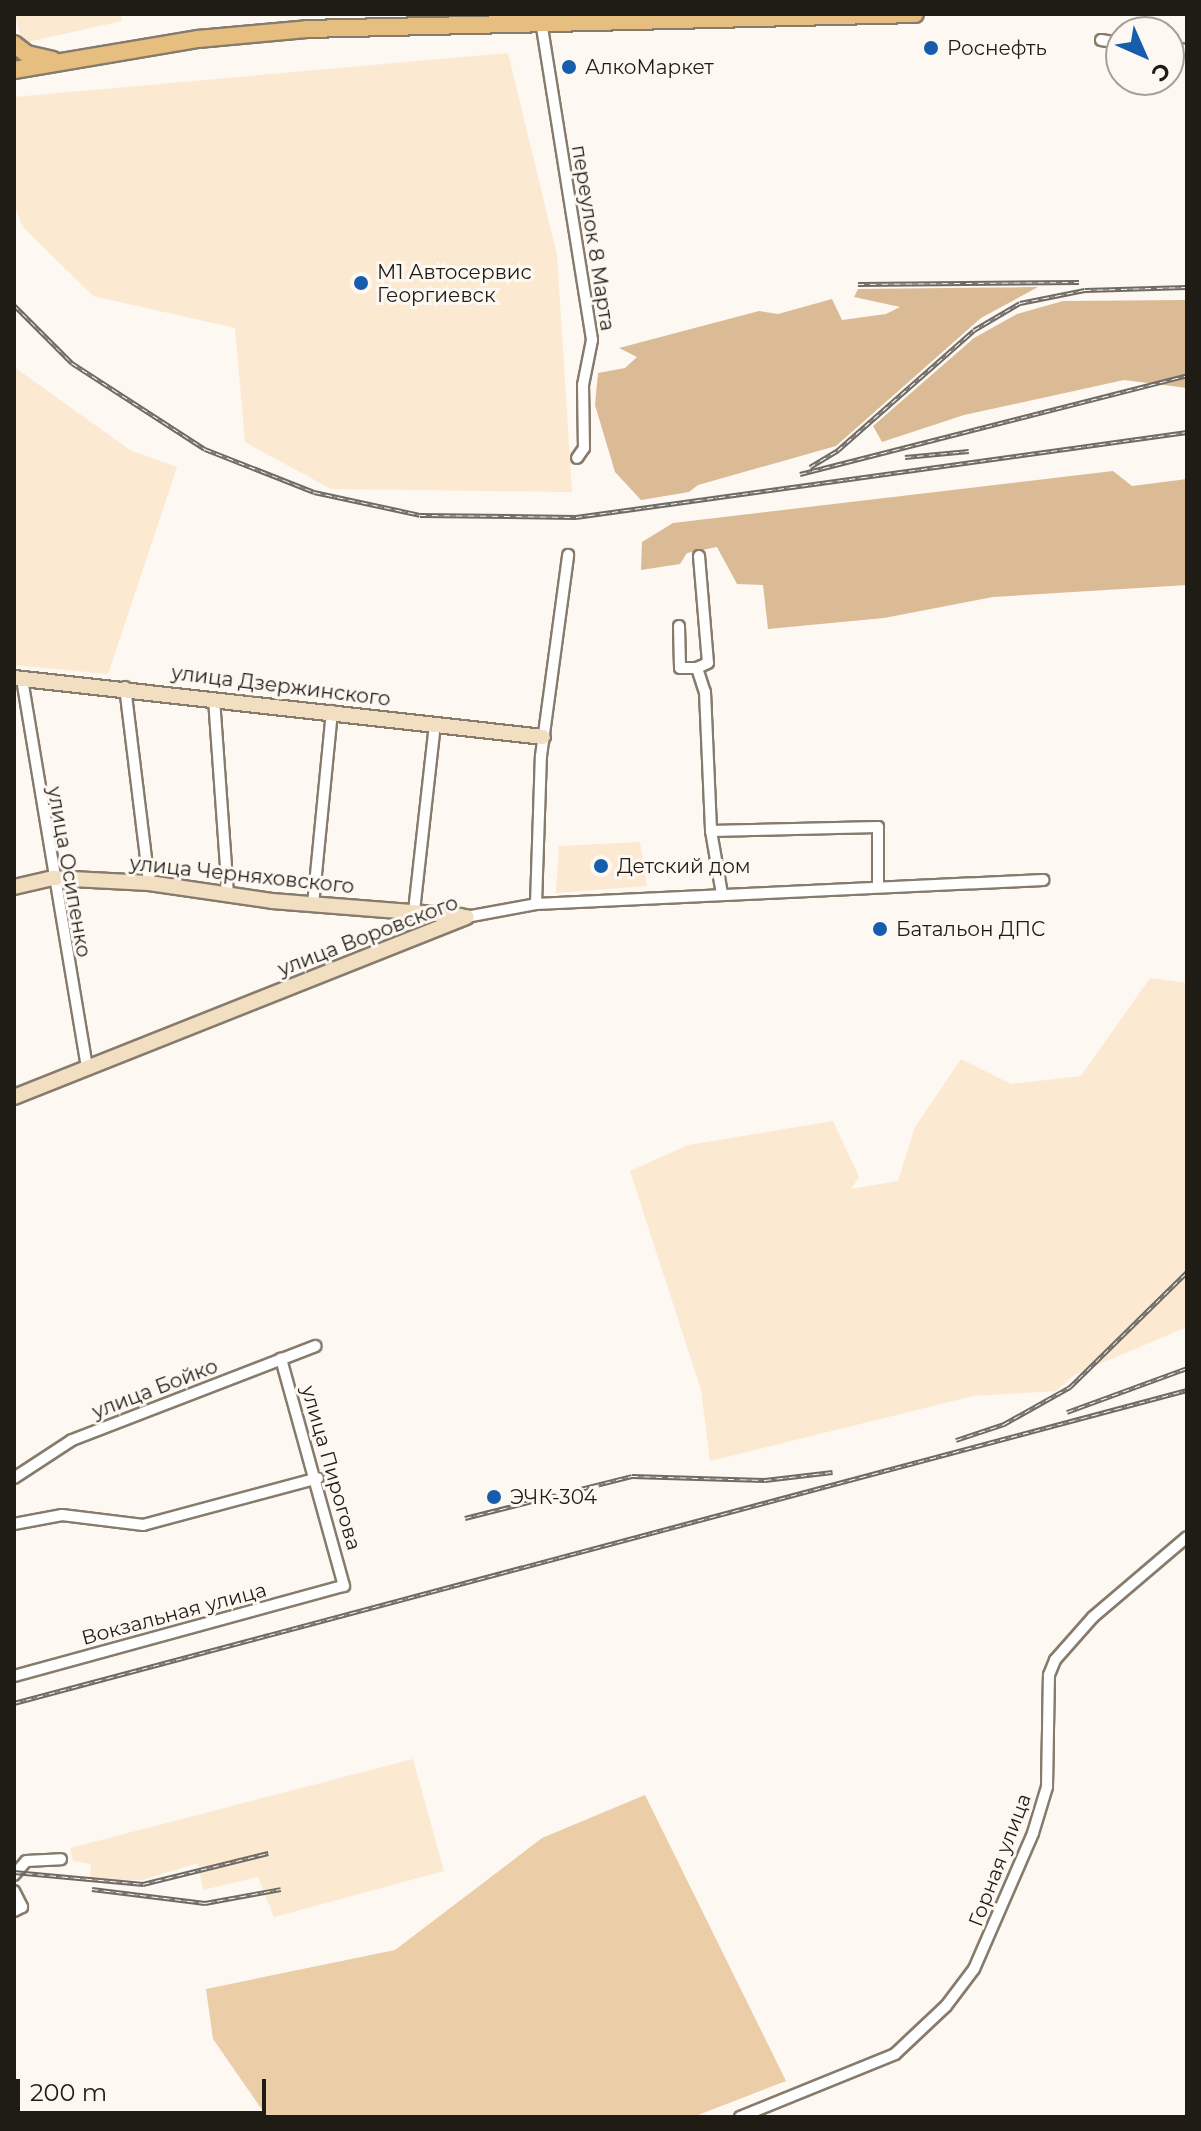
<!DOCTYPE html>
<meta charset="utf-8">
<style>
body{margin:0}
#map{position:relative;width:1201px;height:2131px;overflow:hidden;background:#fdf8f1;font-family:Montserrat,sans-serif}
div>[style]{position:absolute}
.built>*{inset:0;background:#fbe9d2}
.green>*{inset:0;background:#ebcda8}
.forest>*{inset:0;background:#dabb96}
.roads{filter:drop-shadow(2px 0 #877b6c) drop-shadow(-2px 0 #877b6c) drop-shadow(0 2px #877b6c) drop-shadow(0 -2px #877b6c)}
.street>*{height:10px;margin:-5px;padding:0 5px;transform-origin:5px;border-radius:5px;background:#fff}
.secondary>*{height:14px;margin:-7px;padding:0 7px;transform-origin:7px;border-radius:7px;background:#f2dec0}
.primary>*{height:16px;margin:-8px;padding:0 8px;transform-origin:8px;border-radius:8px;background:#e6be80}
.rail>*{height:5px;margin-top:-2.5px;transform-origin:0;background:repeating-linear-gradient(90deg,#fdf8f1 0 6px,#6e6a64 0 12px);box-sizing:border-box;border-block:2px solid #6e6a64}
.dots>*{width:22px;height:22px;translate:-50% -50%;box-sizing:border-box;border:4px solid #fdf8f1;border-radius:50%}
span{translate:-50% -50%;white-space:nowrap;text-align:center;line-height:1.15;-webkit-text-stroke:6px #fdf8f1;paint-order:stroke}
.poi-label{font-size:20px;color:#1f1b15}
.left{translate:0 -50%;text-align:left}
.street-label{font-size:20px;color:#1f1b15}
.frame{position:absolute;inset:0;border:16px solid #1f1b15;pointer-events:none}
.north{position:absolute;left:1105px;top:16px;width:80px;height:80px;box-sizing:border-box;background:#fdf8f1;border:2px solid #a4a099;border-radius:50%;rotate:135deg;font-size:22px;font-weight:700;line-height:32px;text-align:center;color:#1f1b15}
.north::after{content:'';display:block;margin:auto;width:28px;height:36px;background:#165ead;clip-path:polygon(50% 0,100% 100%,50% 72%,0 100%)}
.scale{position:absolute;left:16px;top:2079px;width:250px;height:36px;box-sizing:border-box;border:4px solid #1f1b15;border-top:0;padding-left:10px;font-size:24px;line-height:28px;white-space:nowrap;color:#1f1b15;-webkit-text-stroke:6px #fdf8f1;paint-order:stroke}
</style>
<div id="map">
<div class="built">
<div style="clip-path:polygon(14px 14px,120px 14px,122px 21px,23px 43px)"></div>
<div style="clip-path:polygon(508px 53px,557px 255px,572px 492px,331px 489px,245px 442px,235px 328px,93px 296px,23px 227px,14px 205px,14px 97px)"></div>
<div style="clip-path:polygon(14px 367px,130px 450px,177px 467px,108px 674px,14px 665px)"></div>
<div style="clip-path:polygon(640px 842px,647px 886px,556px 893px,559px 846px)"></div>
<div style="clip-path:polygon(1150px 978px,1187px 983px,1187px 1327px,1076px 1374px,1056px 1391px,973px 1396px,710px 1461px,701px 1390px,630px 1171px,688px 1145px,833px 1121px,859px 1177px,851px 1189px,898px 1181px,915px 1127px,961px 1059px,1011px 1084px,1081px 1076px)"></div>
<div style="clip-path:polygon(413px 1759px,444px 1871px,274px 1917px,258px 1877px,203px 1890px,198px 1863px,142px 1880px,90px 1880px,91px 1864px,73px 1861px,70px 1848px)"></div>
</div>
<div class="green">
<div style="clip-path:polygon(645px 1795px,786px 2081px,693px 2117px,267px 2117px,213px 2039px,206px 1989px,395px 1950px,542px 1838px)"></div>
</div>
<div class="forest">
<div style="clip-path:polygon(1038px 287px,981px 318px,836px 446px,698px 485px,689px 492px,641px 500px,615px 472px,595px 405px,598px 373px,625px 368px,637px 357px,619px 348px,759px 311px,778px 314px,832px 299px,842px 320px,886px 314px,900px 307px,854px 297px,858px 289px)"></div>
<div style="clip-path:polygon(1187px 300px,1187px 388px,1124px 380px,964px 415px,882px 442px,873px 426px,974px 338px,1017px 314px,1063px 301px)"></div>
<div style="clip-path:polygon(1113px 471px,1132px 486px,1187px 479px,1187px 585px,993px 597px,884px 618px,768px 629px,763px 585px,737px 584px,717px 547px,687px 553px,680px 564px,641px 570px,642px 542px,673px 523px)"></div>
</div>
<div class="roads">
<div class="street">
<div style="left:541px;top:21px;width:323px;rotate:80.9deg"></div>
<div style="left:592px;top:340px;width:46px;rotate:101.3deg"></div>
<div style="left:583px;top:385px;width:63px;rotate:89.1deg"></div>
<div style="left:584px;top:448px;width:12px;rotate:125deg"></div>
<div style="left:1101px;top:40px;width:20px;rotate:9deg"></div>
<div style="left:1169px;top:48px;width:18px;rotate:6deg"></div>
<div style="left:699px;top:556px;width:107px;rotate:85.2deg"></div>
<div style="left:708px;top:663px;width:12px;rotate:156deg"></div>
<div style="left:697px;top:668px;width:25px;rotate:72deg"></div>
<div style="left:705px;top:692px;width:139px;rotate:87.5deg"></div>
<div style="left:711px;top:831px;width:64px;rotate:80.1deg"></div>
<div style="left:679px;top:626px;width:42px;rotate:88.6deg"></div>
<div style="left:680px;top:668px;width:17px"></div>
<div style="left:22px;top:679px;width:395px;rotate:80.5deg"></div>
<div style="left:125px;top:687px;width:197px;rotate:83deg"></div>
<div style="left:214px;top:699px;width:196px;rotate:85.9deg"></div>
<div style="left:711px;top:831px;width:167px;rotate:-1.4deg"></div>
<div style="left:878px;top:827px;width:58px;rotate:90deg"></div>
<div style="left:536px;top:904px;width:148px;rotate:-88.1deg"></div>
<div style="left:541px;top:756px;width:203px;rotate:-82.3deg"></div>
<div style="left:313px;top:905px;width:195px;rotate:-84.4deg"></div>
<div style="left:414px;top:911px;width:187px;rotate:-83.6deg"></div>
<div style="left:466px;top:917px;width:71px;rotate:-10.5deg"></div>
<div style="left:536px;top:904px;width:508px;rotate:-2.71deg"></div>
<div style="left:14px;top:1478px;width:69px;rotate:-33.2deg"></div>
<div style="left:72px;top:1440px;width:261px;rotate:-21.1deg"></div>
<div style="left:14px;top:1524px;width:49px;rotate:-10.6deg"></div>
<div style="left:62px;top:1515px;width:82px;rotate:7deg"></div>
<div style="left:143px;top:1525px;width:181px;rotate:-15deg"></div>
<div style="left:14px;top:1676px;width:342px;rotate:-15.3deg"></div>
<div style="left:344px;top:1586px;width:236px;rotate:-105.5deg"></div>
<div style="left:14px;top:1875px;width:18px;rotate:-49deg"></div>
<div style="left:26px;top:1861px;width:35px;rotate:-3deg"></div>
<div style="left:14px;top:1891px;width:18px;rotate:63deg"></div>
<div style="left:22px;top:1907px;width:9px;rotate:153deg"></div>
<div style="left:740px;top:2117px;width:167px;rotate:-22.1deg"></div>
<div style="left:895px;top:2054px;width:70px;rotate:-43.3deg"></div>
<div style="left:946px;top:2006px;width:46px;rotate:-52.9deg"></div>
<div style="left:974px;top:1969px;width:148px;rotate:-66.5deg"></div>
<div style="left:1033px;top:1833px;width:48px;rotate:-73.1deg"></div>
<div style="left:1047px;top:1787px;width:112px;rotate:-89deg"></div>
<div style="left:1049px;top:1675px;width:16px;rotate:-68deg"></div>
<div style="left:1055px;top:1660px;width:57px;rotate:-48.5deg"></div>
<div style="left:1093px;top:1617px;width:123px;rotate:-40.4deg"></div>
</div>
<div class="secondary">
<div style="left:14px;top:678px;width:532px;rotate:6.36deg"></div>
<div style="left:14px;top:887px;width:40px;rotate:-13deg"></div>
<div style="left:53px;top:878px;width:96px;rotate:3deg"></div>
<div style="left:149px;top:883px;width:124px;rotate:8.3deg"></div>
<div style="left:272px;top:901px;width:190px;rotate:4.5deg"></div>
<div style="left:14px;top:1097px;width:487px;rotate:-21.7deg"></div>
</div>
<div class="primary">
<div style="left:14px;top:44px;width:16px;rotate:38deg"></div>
<div style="left:27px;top:54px;width:26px;rotate:13deg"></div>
<div style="left:14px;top:70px;width:187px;rotate:-9.6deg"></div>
<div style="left:198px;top:39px;width:109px;rotate:-5.2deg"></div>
<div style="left:307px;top:29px;width:608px;rotate:-1.41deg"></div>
</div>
</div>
<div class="rail">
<div style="left:858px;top:284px;width:221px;rotate:-0.5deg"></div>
<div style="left:14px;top:305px;width:82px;rotate:45deg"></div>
<div style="left:72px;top:363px;width:158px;rotate:32.9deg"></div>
<div style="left:205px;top:449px;width:117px;rotate:21.5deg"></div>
<div style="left:314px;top:492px;width:108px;rotate:12.2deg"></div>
<div style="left:420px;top:515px;width:156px;rotate:0.7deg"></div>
<div style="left:576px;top:517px;width:617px;rotate:-7.92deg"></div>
<div style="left:905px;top:457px;width:64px;rotate:-5.4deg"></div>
<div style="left:810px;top:467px;width:33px;rotate:-31deg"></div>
<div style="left:838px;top:450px;width:181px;rotate:-41.4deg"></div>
<div style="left:974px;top:330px;width:53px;rotate:-30.4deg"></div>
<div style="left:1020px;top:303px;width:66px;rotate:-11.3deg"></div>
<div style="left:1085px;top:290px;width:102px;rotate:-1.7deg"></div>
<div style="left:800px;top:474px;width:399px;rotate:-14.3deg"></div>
<div style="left:1067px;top:1412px;width:128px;rotate:-20.1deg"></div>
<div style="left:956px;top:1440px;width:51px;rotate:-18.4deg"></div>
<div style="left:1004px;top:1424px;width:76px;rotate:-29.3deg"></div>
<div style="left:1070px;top:1387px;width:164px;rotate:-44.5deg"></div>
<div style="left:465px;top:1518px;width:172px;rotate:-14.1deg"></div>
<div style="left:632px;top:1476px;width:133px;rotate:1.7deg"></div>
<div style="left:765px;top:1480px;width:68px;rotate:-6.7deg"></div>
<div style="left:14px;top:1703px;width:1214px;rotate:-14.94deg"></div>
<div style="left:14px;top:1872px;width:130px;rotate:5.3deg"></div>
<div style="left:143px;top:1884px;width:129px;rotate:-13.9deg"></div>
<div style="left:92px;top:1889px;width:114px;rotate:7.1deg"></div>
<div style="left:205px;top:1903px;width:77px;rotate:-10.4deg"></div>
</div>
<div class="dots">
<div style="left:931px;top:48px;background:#165ead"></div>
<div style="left:569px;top:67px;background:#165ead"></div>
<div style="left:361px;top:283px;background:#165ead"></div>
<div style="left:601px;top:866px;background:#165ead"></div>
<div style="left:880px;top:929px;background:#165ead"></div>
<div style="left:494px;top:1497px;background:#165ead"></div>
</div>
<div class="poi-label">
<span class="left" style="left:947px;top:48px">Роснефть</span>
<span class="left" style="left:585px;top:67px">АлкоМаркет</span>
<span class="left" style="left:377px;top:284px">М1 Автосервис<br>Георгиевск</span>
<span class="left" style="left:617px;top:866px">Детский дом</span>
<span class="left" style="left:896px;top:929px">Батальон ДПС</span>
<span class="left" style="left:510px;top:1497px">ЭЧК-304</span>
</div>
<div class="street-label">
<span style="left:593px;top:238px;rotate:81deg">переулок 8 Марта</span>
<span style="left:281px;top:686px;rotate:7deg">улица Дзержинского</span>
<span style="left:69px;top:872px;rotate:80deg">улица Осипенко</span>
<span style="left:242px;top:875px;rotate:6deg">улица Черняховского</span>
<span style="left:368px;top:936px;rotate:-21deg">улица Воровского</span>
<span style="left:155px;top:1389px;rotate:-21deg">улица Бойко</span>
<span style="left:331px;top:1468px;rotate:74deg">улица Пирогова</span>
<span style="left:174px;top:1614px;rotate:-15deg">Вокзальная улица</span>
<span style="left:1000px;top:1860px;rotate:-69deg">Горная улица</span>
</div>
<div class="frame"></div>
<div class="north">С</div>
<div class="scale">200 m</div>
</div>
